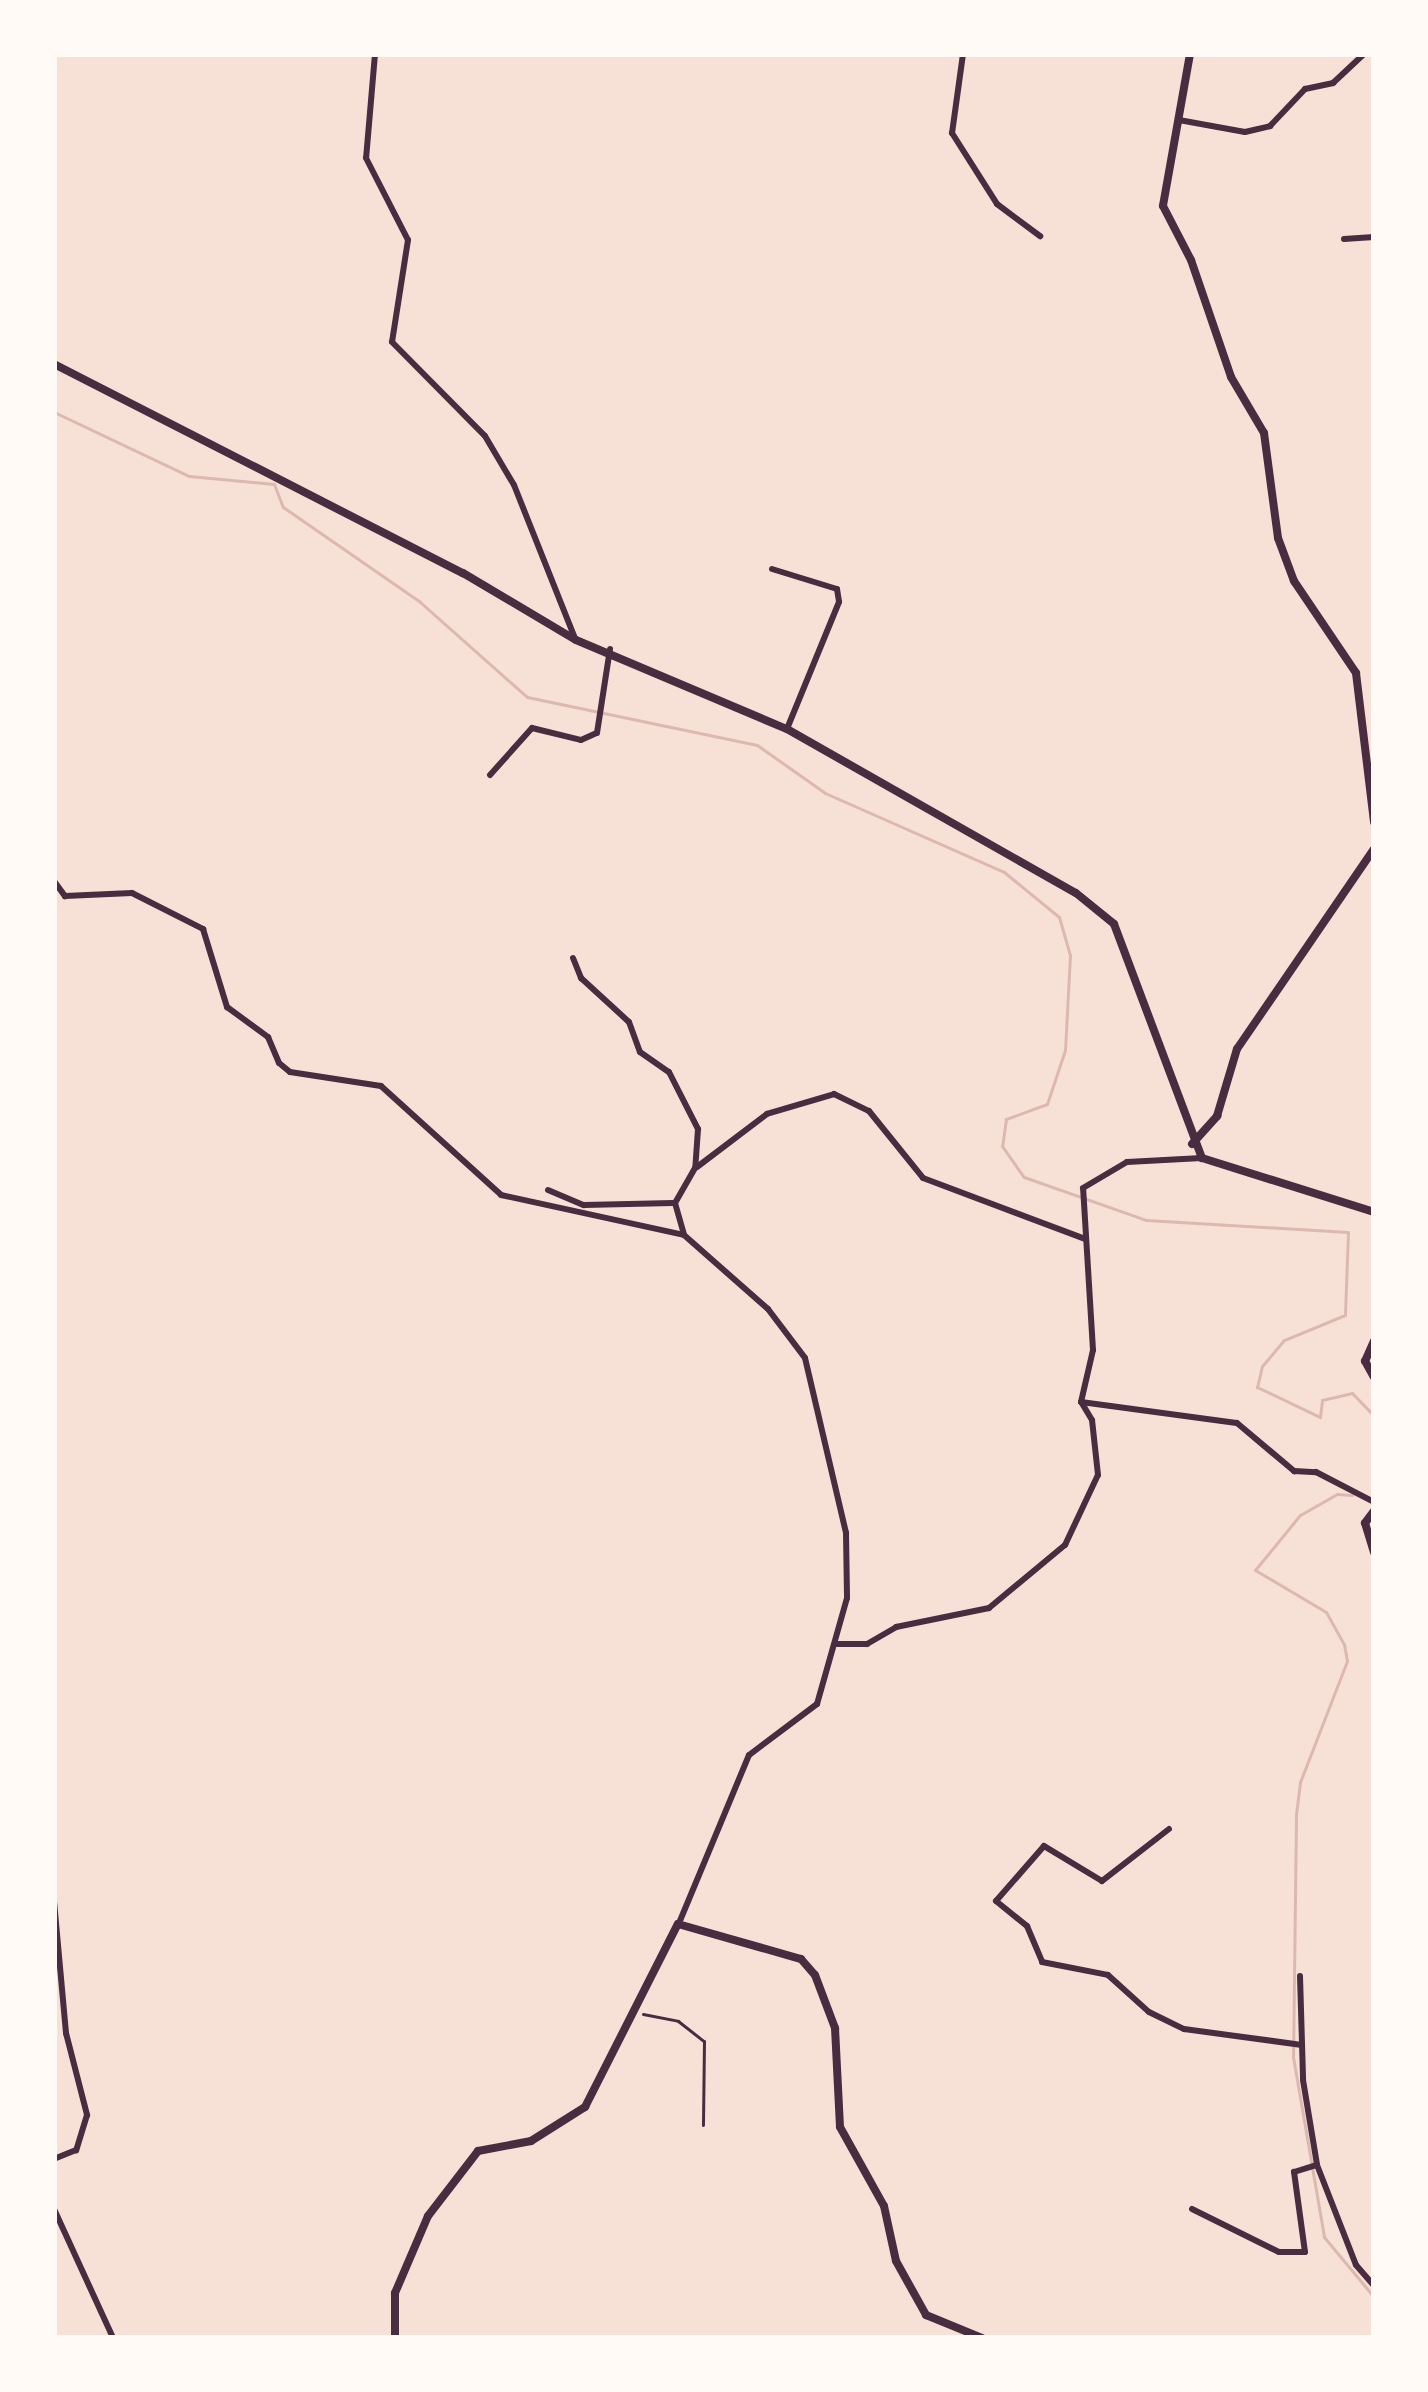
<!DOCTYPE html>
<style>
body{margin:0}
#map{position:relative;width:1428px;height:2392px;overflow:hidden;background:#f7e1d7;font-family:"Space Grotesk",sans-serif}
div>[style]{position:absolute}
.stream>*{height:3px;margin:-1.5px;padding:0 1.5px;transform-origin:1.5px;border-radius:1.5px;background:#dcb8b0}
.path>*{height:3px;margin:-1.5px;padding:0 1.5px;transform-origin:1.5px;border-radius:1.5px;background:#4a2c40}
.minor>*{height:6px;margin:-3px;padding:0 3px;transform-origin:3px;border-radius:3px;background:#4a2c40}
.tertiary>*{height:8px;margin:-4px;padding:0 4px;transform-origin:4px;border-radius:4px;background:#4a2c40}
span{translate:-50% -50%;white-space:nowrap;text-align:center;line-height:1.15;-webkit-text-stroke:9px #fffaf5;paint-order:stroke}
.frame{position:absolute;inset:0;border:57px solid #fffaf5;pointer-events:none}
</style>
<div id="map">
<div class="stream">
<div style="left:54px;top:412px;width:149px;rotate:25.4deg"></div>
<div style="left:189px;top:476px;width:85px;rotate:5.4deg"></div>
<div style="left:274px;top:484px;width:25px;rotate:69deg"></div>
<div style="left:283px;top:507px;width:167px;rotate:34.7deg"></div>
<div style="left:420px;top:602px;width:143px;rotate:41.6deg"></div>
<div style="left:527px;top:697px;width:235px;rotate:11.8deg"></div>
<div style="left:757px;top:745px;width:83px;rotate:35.2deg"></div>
<div style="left:825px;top:793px;width:196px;rotate:23.8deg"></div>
<div style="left:1004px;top:872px;width:71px;rotate:39.3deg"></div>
<div style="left:1059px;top:917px;width:40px;rotate:74deg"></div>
<div style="left:1070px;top:955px;width:95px;rotate:93deg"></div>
<div style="left:1065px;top:1050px;width:57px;rotate:108.4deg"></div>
<div style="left:1047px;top:1104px;width:44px;rotate:159.9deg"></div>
<div style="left:1006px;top:1119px;width:27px;rotate:98deg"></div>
<div style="left:1002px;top:1146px;width:38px;rotate:55deg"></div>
<div style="left:1024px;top:1177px;width:129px;rotate:19.4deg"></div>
<div style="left:1146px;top:1220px;width:202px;rotate:3.4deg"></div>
<div style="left:1348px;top:1232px;width:83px;rotate:92.1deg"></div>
<div style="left:1345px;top:1315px;width:66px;rotate:157.7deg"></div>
<div style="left:1284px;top:1340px;width:34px;rotate:130deg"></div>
<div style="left:1262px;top:1366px;width:22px;rotate:103deg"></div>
<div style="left:1257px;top:1387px;width:70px;rotate:25.5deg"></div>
<div style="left:1320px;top:1417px;width:17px;rotate:-83deg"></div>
<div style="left:1322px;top:1400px;width:31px;rotate:-13deg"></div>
<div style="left:1352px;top:1393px;width:32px;rotate:46deg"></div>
<div style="left:1352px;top:1495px;width:15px;rotate:-176deg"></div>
<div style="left:1337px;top:1494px;width:43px;rotate:150.4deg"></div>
<div style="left:1300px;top:1515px;width:71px;rotate:129.3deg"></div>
<div style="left:1255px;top:1570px;width:82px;rotate:30.6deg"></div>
<div style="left:1326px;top:1612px;width:37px;rotate:61deg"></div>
<div style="left:1344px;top:1644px;width:17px;rotate:80deg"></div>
<div style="left:1347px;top:1661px;width:130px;rotate:111.2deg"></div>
<div style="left:1300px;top:1782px;width:34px;rotate:97deg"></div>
<div style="left:1296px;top:1816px;width:241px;rotate:90.7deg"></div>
<div style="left:1293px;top:2057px;width:183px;rotate:80.2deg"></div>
<div style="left:1324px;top:2237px;width:78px;rotate:50.2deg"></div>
</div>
<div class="path">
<div style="left:643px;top:2014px;width:36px;rotate:11deg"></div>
<div style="left:678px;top:2021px;width:33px;rotate:38deg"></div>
<div style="left:704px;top:2041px;width:84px;rotate:90.7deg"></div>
</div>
<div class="minor">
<div style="left:375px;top:54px;width:104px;rotate:94.9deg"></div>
<div style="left:366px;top:158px;width:92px;rotate:62.9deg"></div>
<div style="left:408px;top:240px;width:103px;rotate:98.9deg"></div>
<div style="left:392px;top:342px;width:132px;rotate:45.3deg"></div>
<div style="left:485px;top:436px;width:57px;rotate:59.4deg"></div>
<div style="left:514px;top:485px;width:165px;rotate:68.3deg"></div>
<div style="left:963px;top:54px;width:80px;rotate:97.9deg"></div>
<div style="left:952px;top:133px;width:84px;rotate:57.6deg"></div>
<div style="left:997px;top:204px;width:54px;rotate:36.7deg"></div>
<div style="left:1179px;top:120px;width:67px;rotate:10.3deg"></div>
<div style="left:1245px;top:132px;width:26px;rotate:-13deg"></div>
<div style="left:1270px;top:126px;width:51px;rotate:-46.6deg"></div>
<div style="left:1305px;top:89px;width:29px;rotate:-12deg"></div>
<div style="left:1333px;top:83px;width:42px;rotate:-43.1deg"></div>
<div style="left:1344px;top:239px;width:30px;rotate:-4deg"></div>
<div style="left:772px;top:569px;width:68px;rotate:17.1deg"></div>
<div style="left:837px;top:589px;width:13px;rotate:81deg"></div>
<div style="left:839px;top:602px;width:137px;rotate:112.3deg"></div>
<div style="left:490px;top:775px;width:63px;rotate:-48.2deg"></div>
<div style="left:532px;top:728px;width:50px;rotate:13.8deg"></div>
<div style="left:581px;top:740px;width:17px;rotate:-24deg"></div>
<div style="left:597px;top:733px;width:85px;rotate:-81.2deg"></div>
<div style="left:54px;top:881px;width:19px;rotate:54deg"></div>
<div style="left:65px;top:896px;width:67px;rotate:-2.6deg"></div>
<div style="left:132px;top:893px;width:80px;rotate:26.9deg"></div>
<div style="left:203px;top:929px;width:82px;rotate:72.9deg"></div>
<div style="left:227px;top:1007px;width:51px;rotate:36.2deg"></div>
<div style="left:268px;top:1037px;width:28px;rotate:67deg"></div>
<div style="left:279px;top:1063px;width:14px;rotate:39deg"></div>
<div style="left:290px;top:1072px;width:92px;rotate:8.7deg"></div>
<div style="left:381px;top:1086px;width:162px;rotate:42.2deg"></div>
<div style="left:501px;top:1195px;width:187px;rotate:12.3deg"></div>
<div style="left:573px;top:958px;width:22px;rotate:68deg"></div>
<div style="left:581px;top:978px;width:65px;rotate:42.5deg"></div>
<div style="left:629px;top:1022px;width:32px;rotate:70deg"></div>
<div style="left:640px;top:1052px;width:35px;rotate:35deg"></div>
<div style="left:669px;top:1072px;width:64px;rotate:63deg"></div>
<div style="left:698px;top:1129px;width:39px;rotate:94deg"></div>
<div style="left:695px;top:1168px;width:40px;rotate:119.7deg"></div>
<div style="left:675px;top:1203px;width:33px;rotate:74deg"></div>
<div style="left:684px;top:1235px;width:112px;rotate:41.4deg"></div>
<div style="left:768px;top:1309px;width:61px;rotate:52.9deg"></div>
<div style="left:805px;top:1358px;width:180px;rotate:76.8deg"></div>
<div style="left:846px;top:1533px;width:65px;rotate:89.1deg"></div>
<div style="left:847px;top:1598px;width:110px;rotate:105.8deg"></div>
<div style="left:817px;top:1704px;width:85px;rotate:143.1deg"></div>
<div style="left:749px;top:1755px;width:182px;rotate:112.6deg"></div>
<div style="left:697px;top:1167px;width:88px;rotate:-37.1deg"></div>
<div style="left:767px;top:1114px;width:70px;rotate:-16.6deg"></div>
<div style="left:834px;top:1094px;width:39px;rotate:26deg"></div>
<div style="left:869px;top:1111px;width:86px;rotate:51.1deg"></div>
<div style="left:923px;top:1178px;width:173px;rotate:20.6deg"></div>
<div style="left:548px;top:1190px;width:39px;rotate:23deg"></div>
<div style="left:584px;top:1205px;width:89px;rotate:-1.3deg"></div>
<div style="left:1081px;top:1402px;width:157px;rotate:7.7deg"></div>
<div style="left:1237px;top:1423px;width:75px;rotate:40.1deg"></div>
<div style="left:1294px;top:1471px;width:22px;rotate:3deg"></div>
<div style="left:1316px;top:1472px;width:65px;rotate:27.3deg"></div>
<div style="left:837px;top:1644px;width:30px"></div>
<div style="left:867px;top:1644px;width:34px;rotate:-30deg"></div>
<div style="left:896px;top:1627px;width:95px;rotate:-11.5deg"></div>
<div style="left:989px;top:1608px;width:99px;rotate:-39.7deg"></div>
<div style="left:1065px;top:1545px;width:77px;rotate:-64.8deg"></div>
<div style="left:1098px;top:1475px;width:55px;rotate:-96.2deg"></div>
<div style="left:1092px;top:1420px;width:21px;rotate:-121deg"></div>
<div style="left:1081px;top:1402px;width:53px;rotate:-77deg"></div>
<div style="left:1093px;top:1350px;width:162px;rotate:-93.5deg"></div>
<div style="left:1083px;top:1188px;width:51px;rotate:-30.6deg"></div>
<div style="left:1127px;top:1162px;width:75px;rotate:-3.1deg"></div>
<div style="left:1169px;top:1829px;width:85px;rotate:142.2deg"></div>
<div style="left:1102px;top:1881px;width:68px;rotate:-148.9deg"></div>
<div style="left:1044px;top:1846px;width:73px;rotate:131.1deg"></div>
<div style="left:996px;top:1901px;width:40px;rotate:39deg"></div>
<div style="left:1027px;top:1926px;width:39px;rotate:67deg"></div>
<div style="left:1042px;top:1962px;width:67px;rotate:11.1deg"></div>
<div style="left:1108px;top:1975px;width:55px;rotate:42.1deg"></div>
<div style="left:1149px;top:2012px;width:39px;rotate:26deg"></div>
<div style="left:1184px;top:2029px;width:119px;rotate:7.7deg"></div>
<div style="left:54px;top:1901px;width:133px;rotate:84.8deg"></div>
<div style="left:66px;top:2033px;width:85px;rotate:75.6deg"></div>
<div style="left:87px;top:2115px;width:37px;rotate:107deg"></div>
<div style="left:76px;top:2150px;width:24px;rotate:158deg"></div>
<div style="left:1300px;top:1976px;width:104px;rotate:88.3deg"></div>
<div style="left:1303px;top:2080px;width:86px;rotate:80.6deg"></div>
<div style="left:1317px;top:2165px;width:107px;rotate:68.7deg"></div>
<div style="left:1356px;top:2265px;width:28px;rotate:49deg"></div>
<div style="left:54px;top:2209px;width:142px;rotate:65.4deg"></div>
<div style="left:1192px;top:2209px;width:97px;rotate:26.3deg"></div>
<div style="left:1279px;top:2252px;width:26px"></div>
<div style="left:1305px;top:2252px;width:81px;rotate:-97.8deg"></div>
<div style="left:1294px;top:2172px;width:24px;rotate:-17deg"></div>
</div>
<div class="tertiary">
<div style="left:1190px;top:54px;width:154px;rotate:100.1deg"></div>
<div style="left:1163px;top:206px;width:61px;rotate:62.6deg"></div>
<div style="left:1191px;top:260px;width:124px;rotate:71.1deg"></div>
<div style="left:1231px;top:377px;width:65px;rotate:59.5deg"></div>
<div style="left:1264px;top:433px;width:106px;rotate:82.4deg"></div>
<div style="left:1278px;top:538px;width:46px;rotate:69.6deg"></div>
<div style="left:1294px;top:581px;width:111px;rotate:56deg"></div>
<div style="left:1356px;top:673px;width:150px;rotate:83.1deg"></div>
<div style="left:54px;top:364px;width:459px;rotate:27.1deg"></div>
<div style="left:463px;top:573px;width:131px;rotate:30.7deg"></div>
<div style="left:576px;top:640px;width:229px;rotate:22.9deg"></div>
<div style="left:787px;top:729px;width:332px;rotate:29.6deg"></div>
<div style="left:1076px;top:893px;width:49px;rotate:39.2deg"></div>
<div style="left:1114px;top:924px;width:250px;rotate:69.4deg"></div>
<div style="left:1202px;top:1158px;width:180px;rotate:17.4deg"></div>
<div style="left:1192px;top:1144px;width:38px;rotate:-48deg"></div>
<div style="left:1217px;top:1116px;width:70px;rotate:-73.4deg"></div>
<div style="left:1237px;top:1049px;width:242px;rotate:-55.6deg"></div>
<div style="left:1374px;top:1341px;width:22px;rotate:114deg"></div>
<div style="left:1365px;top:1361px;width:18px;rotate:61deg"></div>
<div style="left:1374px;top:1511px;width:15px;rotate:127deg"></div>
<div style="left:1365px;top:1523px;width:31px;rotate:73deg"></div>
<div style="left:395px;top:2338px;width:45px;rotate:-90deg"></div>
<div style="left:395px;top:2293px;width:84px;rotate:-66.8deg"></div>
<div style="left:428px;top:2216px;width:82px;rotate:-52.4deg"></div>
<div style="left:478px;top:2151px;width:54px;rotate:-10.7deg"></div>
<div style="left:531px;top:2141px;width:64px;rotate:-32.2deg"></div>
<div style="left:585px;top:2107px;width:205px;rotate:-63.1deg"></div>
<div style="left:678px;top:1924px;width:128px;rotate:15.9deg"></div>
<div style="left:801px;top:1959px;width:21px;rotate:49deg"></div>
<div style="left:815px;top:1975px;width:57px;rotate:69.3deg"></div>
<div style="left:835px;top:2028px;width:99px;rotate:87.1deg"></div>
<div style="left:840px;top:2127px;width:90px;rotate:60.9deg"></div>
<div style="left:884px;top:2206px;width:56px;rotate:77.7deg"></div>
<div style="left:896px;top:2261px;width:62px;rotate:60.9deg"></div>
<div style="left:926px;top:2315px;width:61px;rotate:22.3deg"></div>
</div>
<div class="frame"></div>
</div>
